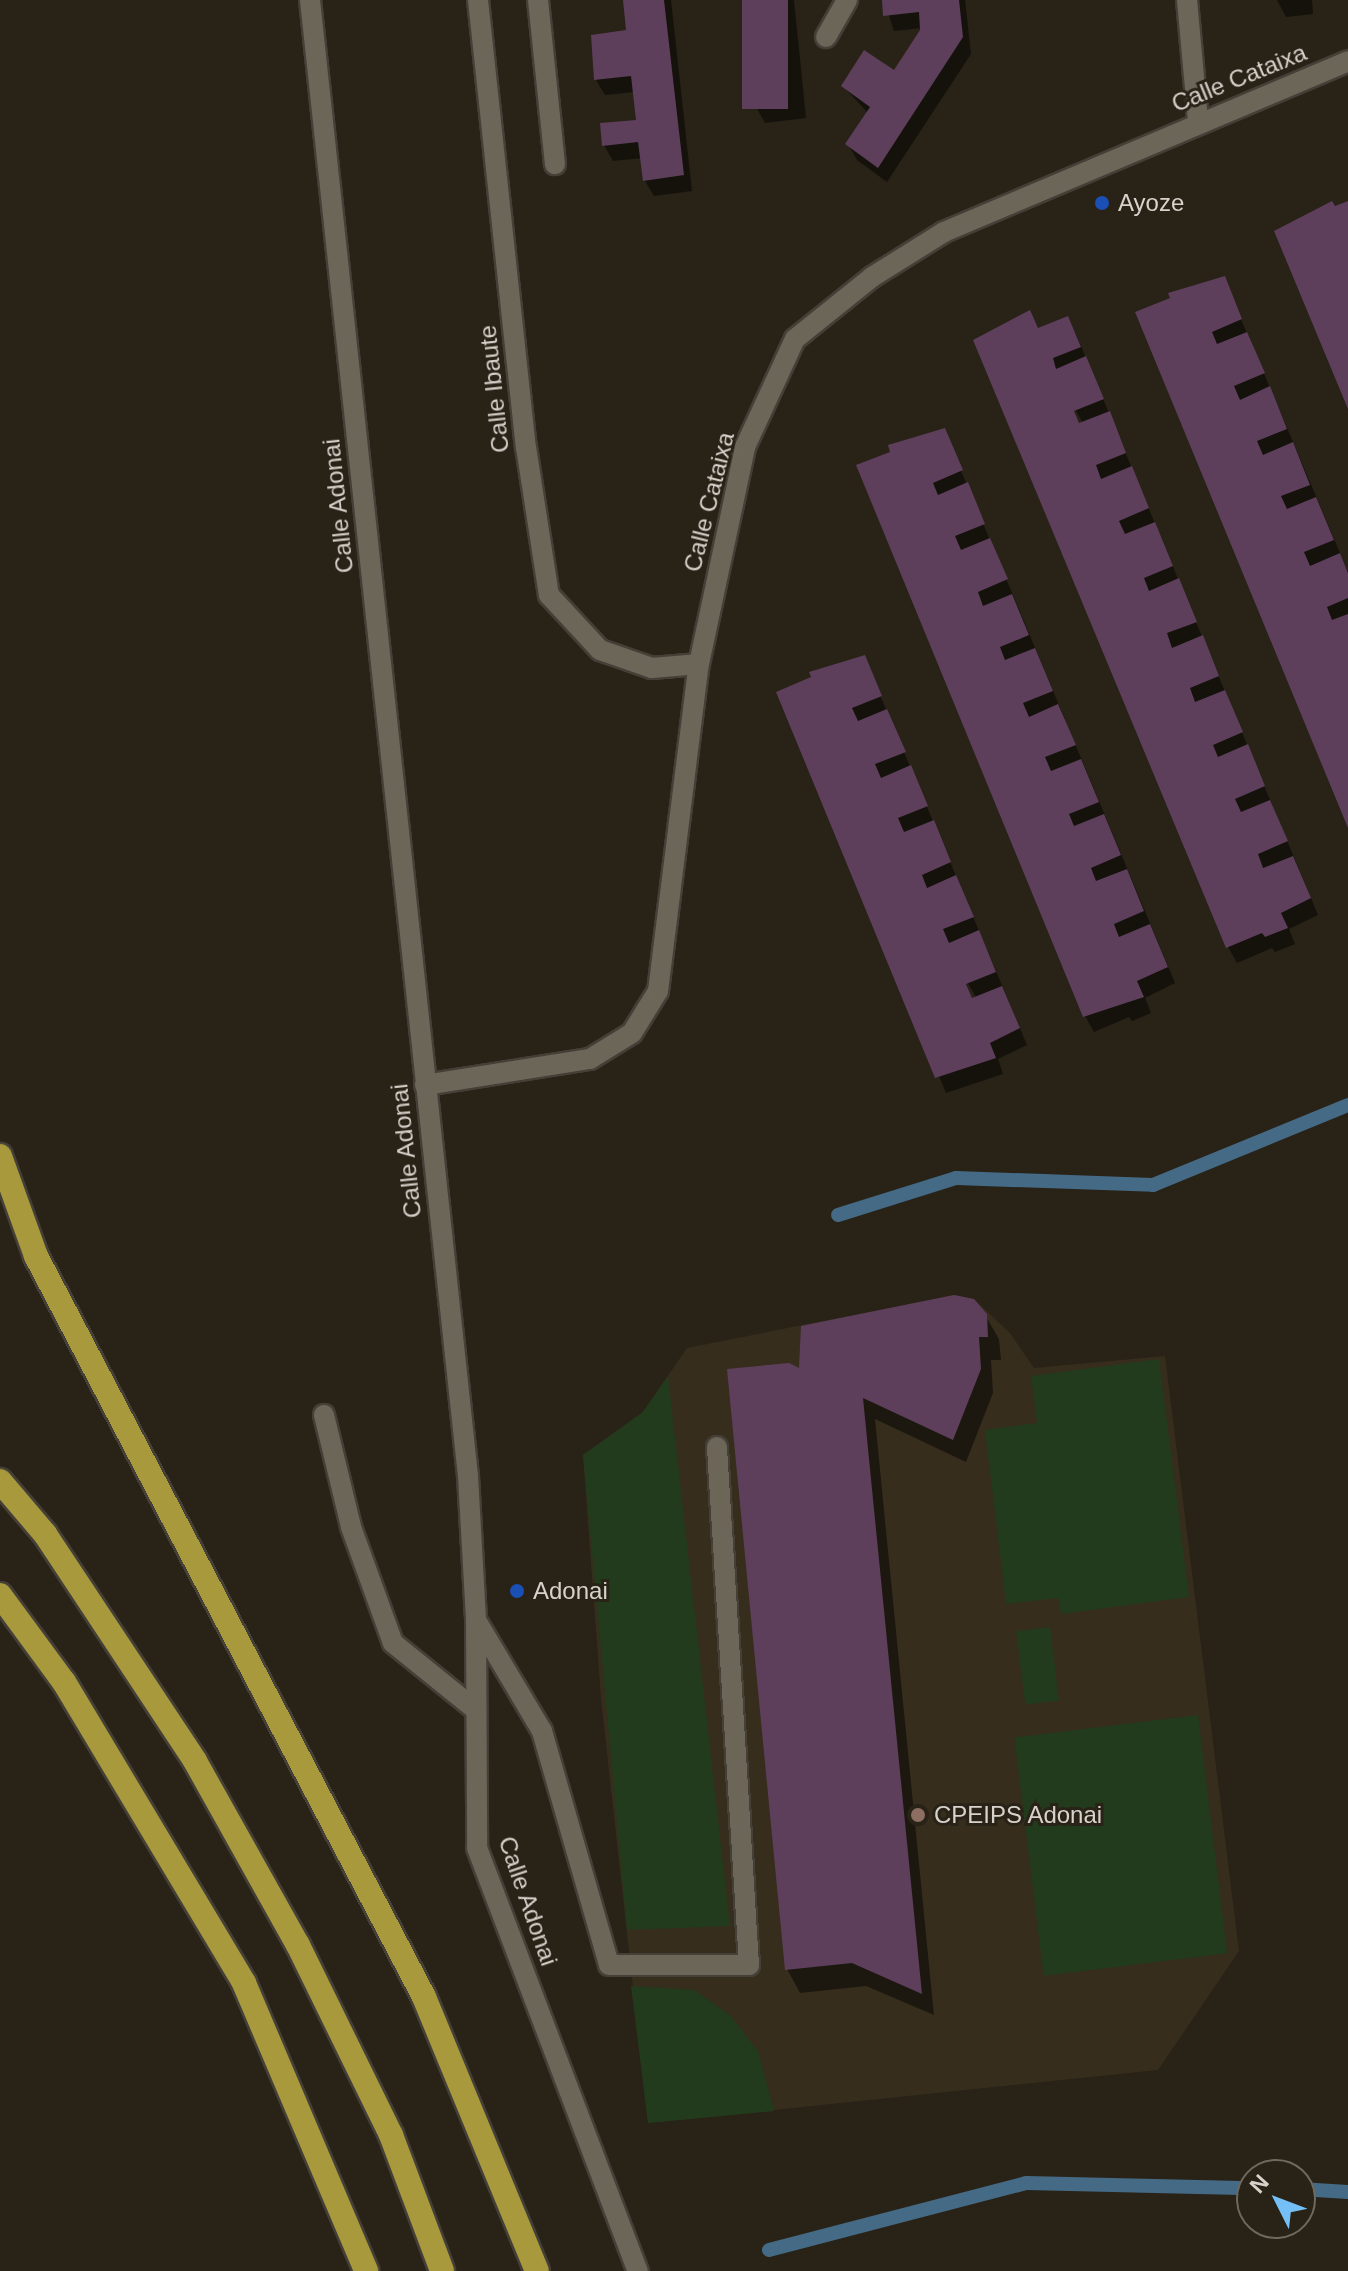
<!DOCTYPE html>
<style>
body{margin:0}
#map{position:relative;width:1348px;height:2271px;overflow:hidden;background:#282217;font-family:Arial,sans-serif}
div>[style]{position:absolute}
.built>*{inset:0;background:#362d1d}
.green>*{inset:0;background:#233b1d;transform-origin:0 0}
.shadow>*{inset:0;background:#0007}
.stream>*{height:14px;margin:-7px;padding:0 7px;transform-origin:7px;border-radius:7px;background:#456a85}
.building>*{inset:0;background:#5d3f5c;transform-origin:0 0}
.roads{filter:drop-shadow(2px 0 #443f37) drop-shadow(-2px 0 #443f37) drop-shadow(0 2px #443f37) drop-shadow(0 -2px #443f37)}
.minor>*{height:20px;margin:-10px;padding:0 10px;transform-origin:10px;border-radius:10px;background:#6c6659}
.highway>*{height:24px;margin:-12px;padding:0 12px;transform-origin:12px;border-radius:12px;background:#a8993c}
.dots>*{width:22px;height:22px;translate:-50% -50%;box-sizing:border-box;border:4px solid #282217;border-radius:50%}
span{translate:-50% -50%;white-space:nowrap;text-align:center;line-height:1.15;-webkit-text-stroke:6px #282217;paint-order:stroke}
.street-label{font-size:24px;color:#d7d3cc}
.poi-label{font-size:24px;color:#d7d3cc}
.left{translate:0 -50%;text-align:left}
.north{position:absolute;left:1236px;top:2159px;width:80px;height:80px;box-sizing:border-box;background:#282217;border:2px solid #6e695f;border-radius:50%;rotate:312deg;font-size:22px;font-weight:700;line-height:32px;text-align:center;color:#d7d3cc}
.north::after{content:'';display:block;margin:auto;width:28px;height:36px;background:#74c0f6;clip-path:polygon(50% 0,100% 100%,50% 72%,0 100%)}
</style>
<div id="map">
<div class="built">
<div style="clip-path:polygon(954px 1295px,974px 1299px,1010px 1333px,1034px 1368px,1165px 1356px,1239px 1951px,1158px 2070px,648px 2123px,601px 1699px,583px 1455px,643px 1412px,687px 1348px)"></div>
</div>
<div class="green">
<div style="clip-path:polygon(1159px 1359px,1189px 1597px,1061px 1614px,1058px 1598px,1006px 1604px,985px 1430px,1037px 1423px,1031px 1376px)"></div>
<div style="clip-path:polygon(668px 1376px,730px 1926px,627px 1930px,583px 1455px,643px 1412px)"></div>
<div style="left:1050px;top:1627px;width:74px;height:34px;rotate:83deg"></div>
<div style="left:1198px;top:1715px;width:240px;height:185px;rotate:83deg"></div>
<div style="clip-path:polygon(631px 1986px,694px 1990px,730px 2015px,758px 2051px,774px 2111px,648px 2123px)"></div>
</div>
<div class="shadow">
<div style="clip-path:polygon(625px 0,671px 0,692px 191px,654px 196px,645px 181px,642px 158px,613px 161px,604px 145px,638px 122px,634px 92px,605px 95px,596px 80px,628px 32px)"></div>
<div style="clip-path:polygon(744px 0,794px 0,806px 118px,765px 123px,756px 107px)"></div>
<div style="clip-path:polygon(884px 0,965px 0,971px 54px,887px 182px,857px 160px,848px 144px,868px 113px,843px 86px,894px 73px,922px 28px,894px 31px)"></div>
<div style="clip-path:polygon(1312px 0,1313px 14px,1286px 17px,1277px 0)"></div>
<div style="clip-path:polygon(1224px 279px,1348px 572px,1348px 823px,1137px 313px)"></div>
<div style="clip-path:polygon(evenodd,1029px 312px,1039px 330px,1067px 319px,1076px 334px,1318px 915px,1289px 929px,1295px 944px,1275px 952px,1272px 948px,1237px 963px,1228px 947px,976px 341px,1029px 312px,1071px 402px,1084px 425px,1079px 425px,1071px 402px)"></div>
<div style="clip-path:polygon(944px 430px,1175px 983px,1145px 998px,1151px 1013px,1132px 1021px,1129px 1017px,1094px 1032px,1085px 1016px,858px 466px)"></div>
<div style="clip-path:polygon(evenodd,864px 657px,1027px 1045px,998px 1059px,1003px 1074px,946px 1093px,778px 693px,864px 657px,963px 975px,977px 999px,972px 999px,963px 975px)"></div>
<div style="clip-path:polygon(985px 1315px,999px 1339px,1001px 1360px,991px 1360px,993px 1393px,966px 1462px,875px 1419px,934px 2015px,866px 1986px,800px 1993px,787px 1969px,801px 1371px)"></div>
</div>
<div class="stream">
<div style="left:838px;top:1215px;width:124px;rotate:-17.4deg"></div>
<div style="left:956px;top:1178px;width:197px;rotate:2deg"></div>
<div style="left:1153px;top:1185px;width:211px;rotate:-22.3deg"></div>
<div style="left:1300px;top:2189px;width:48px;rotate:3.6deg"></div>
<div style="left:769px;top:2250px;width:266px;rotate:-14.6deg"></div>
<div style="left:1026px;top:2183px;width:226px;rotate:1.3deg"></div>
</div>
<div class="building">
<div style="clip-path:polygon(623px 0,664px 0,684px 175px,643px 181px,638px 142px,602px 146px,600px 123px,636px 120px,631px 76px,594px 80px,591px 35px,626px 30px)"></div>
<div style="left:742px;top:0;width:46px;height:109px"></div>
<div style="clip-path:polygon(882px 0,959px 0,963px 37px,878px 168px,845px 144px,870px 107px,841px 86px,864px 50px,894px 70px,920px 30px,919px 12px,883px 16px)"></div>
<div style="clip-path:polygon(1332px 201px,1335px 206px,1348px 201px,1348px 409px,1274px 231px)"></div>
<div style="clip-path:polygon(1225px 276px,1242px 319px,1212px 332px,1217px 344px,1247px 332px,1265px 373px,1234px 386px,1240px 400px,1270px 386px,1287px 429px,1257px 441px,1263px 455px,1293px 442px,1310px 485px,1281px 496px,1287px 509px,1316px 497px,1334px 540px,1304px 552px,1310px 566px,1340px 553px,1348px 573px,1348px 598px,1327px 607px,1332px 620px,1348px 614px,1348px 828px,1135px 312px,1170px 298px,1168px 293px)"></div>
<div style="clip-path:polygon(1030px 310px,1038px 328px,1068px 316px,1081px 347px,1053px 358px,1056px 369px,1086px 356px,1104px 399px,1074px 411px,1079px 423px,1110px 411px,1126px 453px,1096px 465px,1101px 479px,1132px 466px,1149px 508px,1119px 521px,1125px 534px,1155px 522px,1173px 566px,1144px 578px,1149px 591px,1179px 578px,1197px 622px,1167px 633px,1172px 648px,1203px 635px,1219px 676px,1190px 688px,1195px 702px,1225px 690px,1243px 732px,1213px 745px,1218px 757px,1248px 744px,1265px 786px,1235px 799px,1241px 812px,1270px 800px,1288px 841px,1258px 854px,1263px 868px,1293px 856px,1311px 898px,1281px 913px,1288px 928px,1265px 937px,1262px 933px,1226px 948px,973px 340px)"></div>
<div style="clip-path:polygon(945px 428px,963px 470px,933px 483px,938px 495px,968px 482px,985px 524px,955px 536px,961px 550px,990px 538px,1008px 579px,978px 592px,983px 606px,1012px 594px,1029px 635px,1000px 647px,1005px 660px,1035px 648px,1053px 691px,1023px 703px,1029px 717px,1058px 704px,1076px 745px,1045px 757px,1051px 771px,1081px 759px,1099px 802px,1069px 814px,1074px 826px,1104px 814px,1121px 855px,1091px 868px,1096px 881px,1127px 869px,1144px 911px,1114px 924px,1119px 937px,1150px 924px,1168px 967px,1137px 981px,1144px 997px,1083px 1017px,856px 465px,890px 452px,888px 445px)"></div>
<div style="clip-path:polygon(865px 655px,882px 696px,852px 708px,858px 721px,887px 709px,906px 752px,875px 764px,881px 778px,911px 765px,928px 806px,898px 818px,904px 832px,934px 820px,951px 862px,922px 875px,927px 888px,956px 875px,974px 917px,943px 929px,949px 943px,979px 930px,996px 972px,966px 984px,972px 998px,1002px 986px,1020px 1028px,990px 1043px,996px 1058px,935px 1078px,776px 692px,811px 677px,809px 672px)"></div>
<div style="clip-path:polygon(954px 1295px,974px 1299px,987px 1314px,988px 1337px,979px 1337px,981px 1369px,953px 1440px,863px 1398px,922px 1994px,852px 1963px,785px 1970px,727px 1369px,789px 1363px,799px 1368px,801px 1326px)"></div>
</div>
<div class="roads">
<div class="minor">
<div style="left:310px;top:0;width:1484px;rotate:83.89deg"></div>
<div style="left:468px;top:1476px;width:144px;rotate:86.8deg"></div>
<div style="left:476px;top:1620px;width:228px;rotate:89.7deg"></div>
<div style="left:477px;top:1848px;width:453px;rotate:69.2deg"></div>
<div style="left:478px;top:0;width:450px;rotate:83.9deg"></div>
<div style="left:526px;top:447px;width:150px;rotate:81.2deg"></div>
<div style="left:549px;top:595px;width:75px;rotate:47.2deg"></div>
<div style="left:600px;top:650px;width:55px;rotate:19.1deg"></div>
<div style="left:652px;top:668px;width:47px;rotate:-4.9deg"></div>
<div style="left:538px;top:0;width:165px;rotate:84.1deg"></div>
<div style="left:1187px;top:0;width:122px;rotate:84.8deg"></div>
<div style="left:826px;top:37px;width:43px;rotate:-60.4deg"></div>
<div style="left:425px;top:1085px;width:167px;rotate:-9deg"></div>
<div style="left:590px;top:1059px;width:49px;rotate:-31.8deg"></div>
<div style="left:632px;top:1033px;width:49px;rotate:-58.2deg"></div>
<div style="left:658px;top:991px;width:330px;rotate:-82.9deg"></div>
<div style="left:699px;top:664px;width:222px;rotate:-78deg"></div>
<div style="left:745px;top:447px;width:119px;rotate:-65.2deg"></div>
<div style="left:795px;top:339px;width:99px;rotate:-38.8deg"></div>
<div style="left:872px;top:277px;width:85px;rotate:-32deg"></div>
<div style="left:944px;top:232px;width:439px;rotate:-22.9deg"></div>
<div style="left:324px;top:1415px;width:115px;rotate:76.4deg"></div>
<div style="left:351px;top:1527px;width:123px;rotate:70.1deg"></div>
<div style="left:393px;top:1643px;width:107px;rotate:38.9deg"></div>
<div style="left:476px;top:1620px;width:129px;rotate:59.3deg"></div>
<div style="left:542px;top:1731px;width:243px;rotate:74deg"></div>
<div style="left:609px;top:1965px;width:140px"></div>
<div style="left:749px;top:1965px;width:519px;rotate:-93.54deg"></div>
</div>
<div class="highway">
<div style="left:0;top:1156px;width:106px;rotate:70.2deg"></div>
<div style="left:36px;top:1256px;width:836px;rotate:62.36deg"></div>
<div style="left:424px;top:1997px;width:296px;rotate:67.6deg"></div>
<div style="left:0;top:1481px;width:70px;rotate:49.7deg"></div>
<div style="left:45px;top:1534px;width:272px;rotate:56.5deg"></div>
<div style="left:195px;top:1761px;width:211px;rotate:60.8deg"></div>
<div style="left:298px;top:1945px;width:212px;rotate:63.9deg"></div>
<div style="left:391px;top:2135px;width:145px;rotate:69.4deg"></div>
<div style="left:0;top:1595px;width:108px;rotate:53.7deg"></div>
<div style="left:64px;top:1682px;width:351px;rotate:59.1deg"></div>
<div style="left:244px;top:1983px;width:313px;rotate:67deg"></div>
</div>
</div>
<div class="dots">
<div style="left:1102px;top:203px;background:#1a4fb4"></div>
<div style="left:517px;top:1591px;background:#1a4fb4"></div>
<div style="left:918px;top:1815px;background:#8d6e63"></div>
</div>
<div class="street-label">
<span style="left:1239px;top:78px;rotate:-22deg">Calle Cataixa</span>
<span style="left:494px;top:389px;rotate:-96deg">Calle Ibaute</span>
<span style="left:709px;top:502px;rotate:-76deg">Calle Cataixa</span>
<span style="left:338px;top:506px;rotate:-96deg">Calle Adonai</span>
<span style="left:406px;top:1151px;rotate:-96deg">Calle Adonai</span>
<span style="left:528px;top:1901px;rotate:71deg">Calle Adonai</span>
</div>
<div class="poi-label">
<span class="left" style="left:1118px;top:203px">Ayoze</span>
<span class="left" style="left:533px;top:1591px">Adonai</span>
<span class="left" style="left:934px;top:1815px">CPEIPS Adonai</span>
</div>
<div class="north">N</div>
</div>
